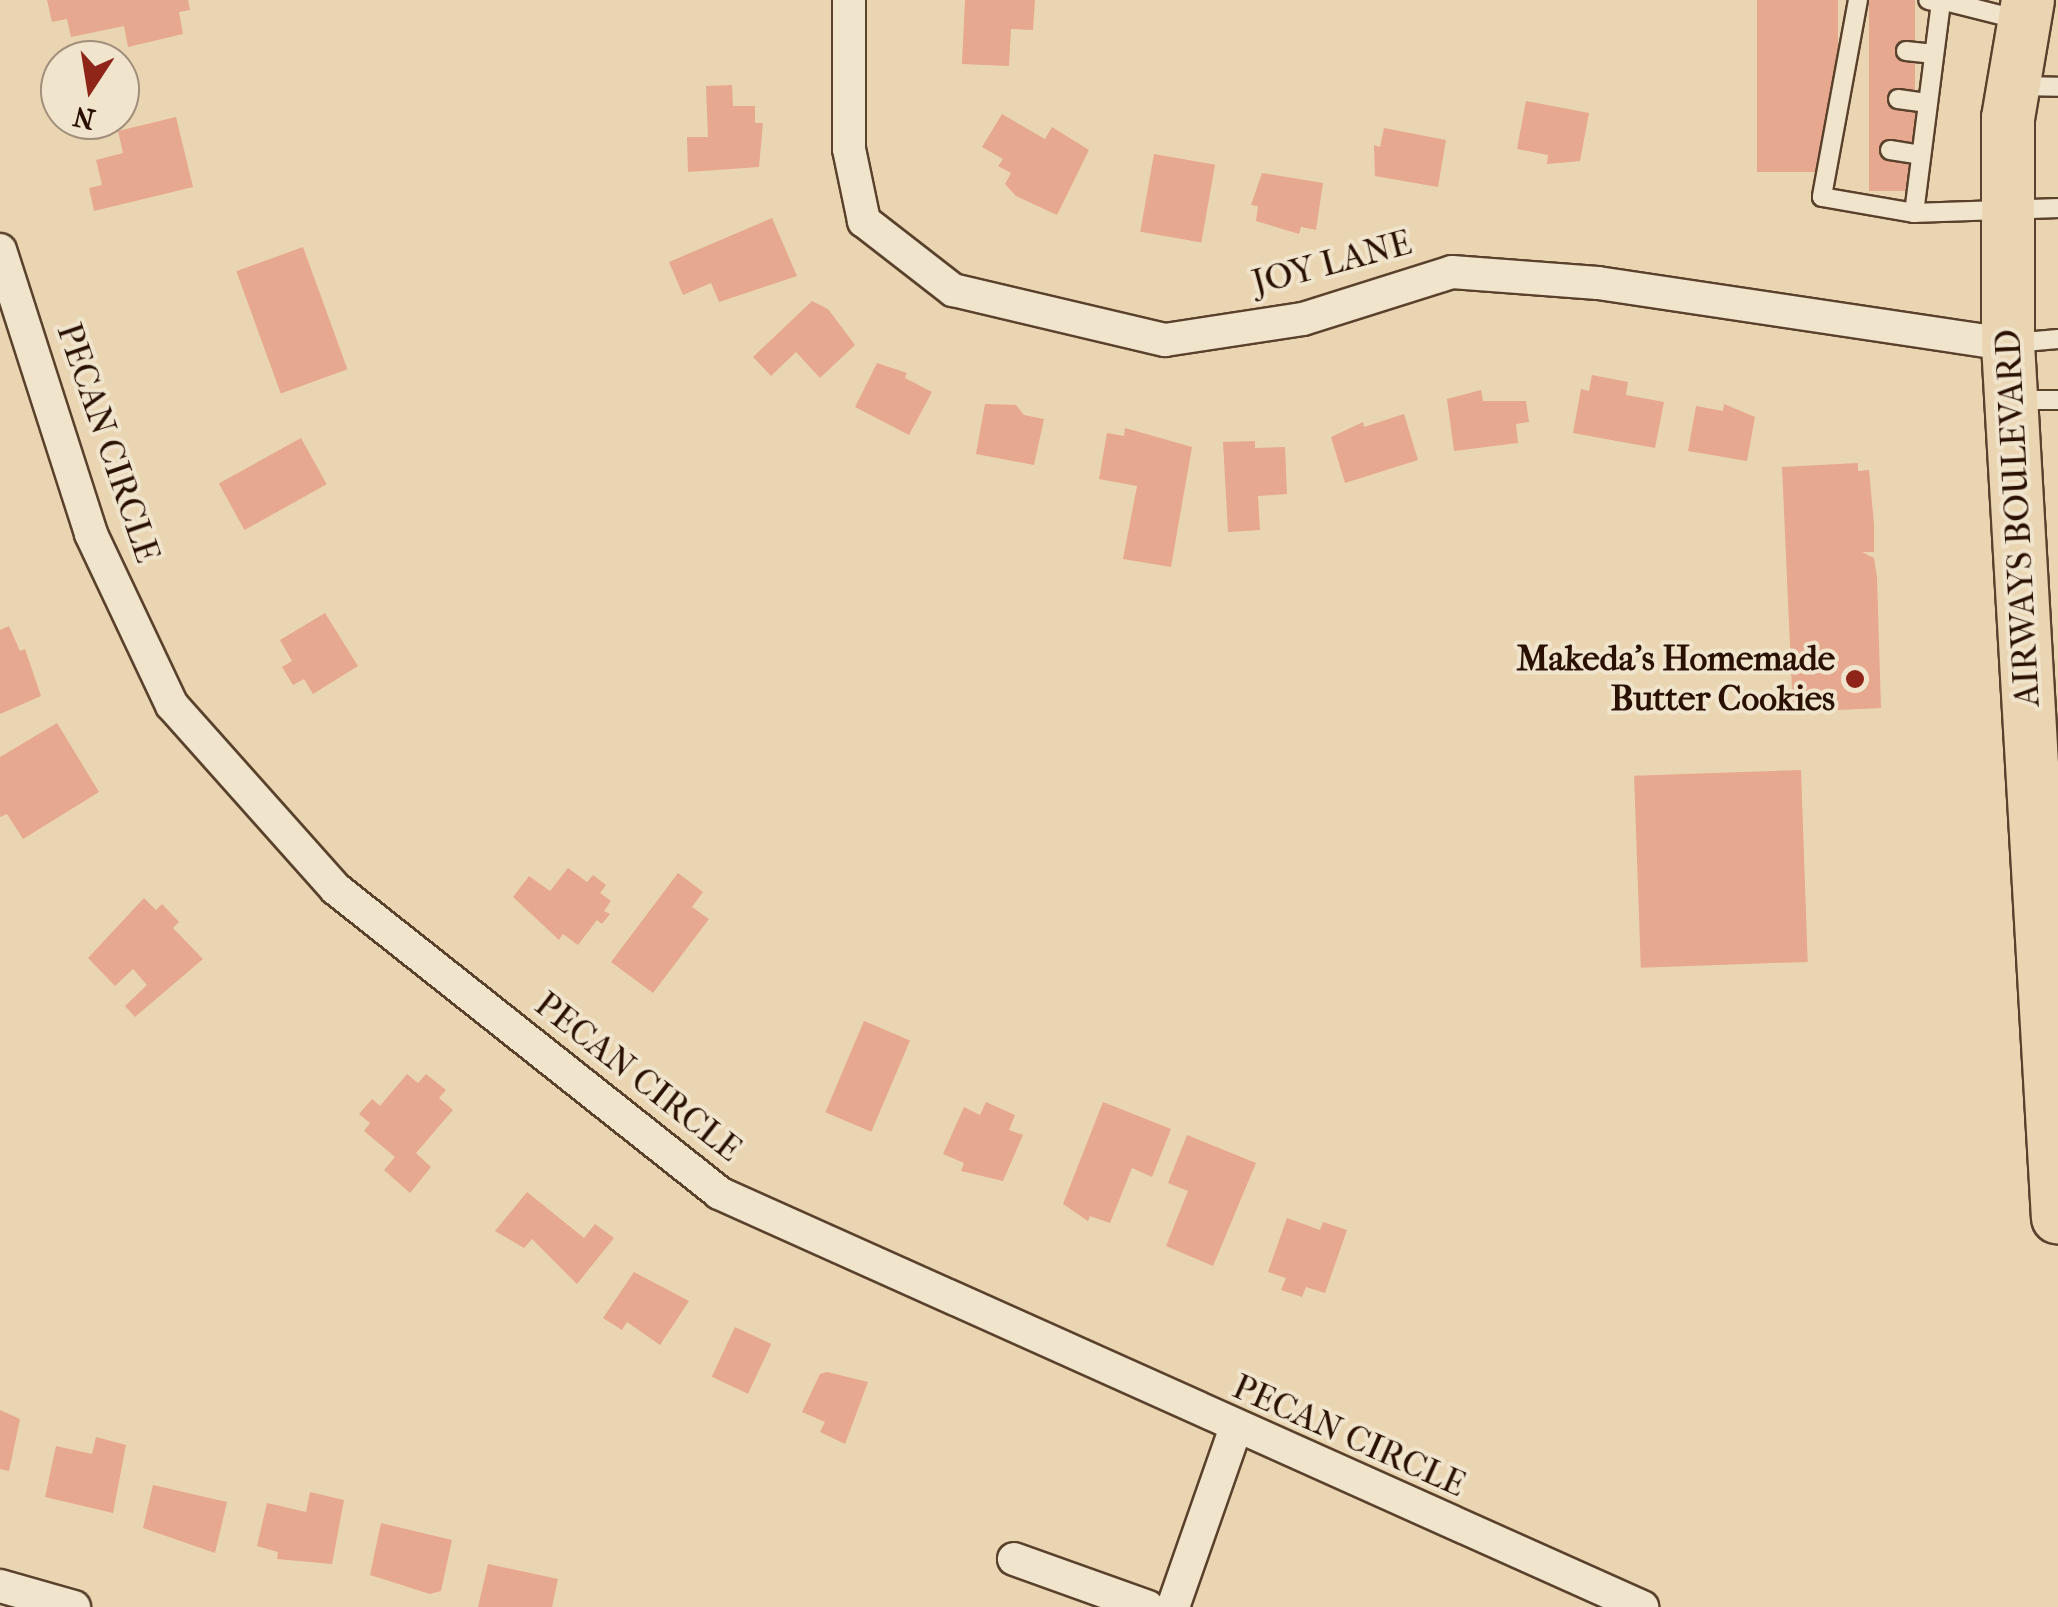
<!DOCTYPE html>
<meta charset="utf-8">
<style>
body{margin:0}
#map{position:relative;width:2058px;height:1607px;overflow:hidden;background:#ead5b2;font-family:"IM FELL French Canon",serif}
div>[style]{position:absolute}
.building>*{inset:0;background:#e6a88f;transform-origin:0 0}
.roads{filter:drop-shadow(2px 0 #59412c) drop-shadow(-2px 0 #59412c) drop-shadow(0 2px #59412c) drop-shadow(0 -2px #59412c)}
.service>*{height:18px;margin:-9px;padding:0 9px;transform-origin:9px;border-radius:9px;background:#f1e4cd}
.minor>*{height:32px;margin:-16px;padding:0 16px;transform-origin:16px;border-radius:16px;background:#f1e4cd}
.primary>*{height:52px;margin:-26px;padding:0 26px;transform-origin:26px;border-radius:26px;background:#ead5b2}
.dots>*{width:28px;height:28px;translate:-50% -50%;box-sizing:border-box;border:5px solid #f1e4cd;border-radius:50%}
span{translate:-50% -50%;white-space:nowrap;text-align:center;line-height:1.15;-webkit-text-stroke:8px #f1e4cd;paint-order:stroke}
.street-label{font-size:35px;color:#291000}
.poi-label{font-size:35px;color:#291000;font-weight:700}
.right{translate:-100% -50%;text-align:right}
.north{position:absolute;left:40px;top:40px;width:100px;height:100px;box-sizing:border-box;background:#f1e4cd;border:2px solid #a18f7b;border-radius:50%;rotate:192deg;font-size:28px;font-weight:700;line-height:40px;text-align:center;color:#291000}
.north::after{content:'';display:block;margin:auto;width:35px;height:45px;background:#8f2418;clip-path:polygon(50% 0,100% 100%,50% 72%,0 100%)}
</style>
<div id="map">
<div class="building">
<div style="clip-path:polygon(47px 0,188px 0,190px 10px,179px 12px,183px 34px,128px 47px,124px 26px,71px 37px,67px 19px,52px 22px)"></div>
<div style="clip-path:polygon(965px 0,1035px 0,1033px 30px,1011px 29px,1009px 66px,962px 64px)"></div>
<div style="left:1757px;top:0;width:81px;height:172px"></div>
<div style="left:1869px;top:0;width:46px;height:191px"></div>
<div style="clip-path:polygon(732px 85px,733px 106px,755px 106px,755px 123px,763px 123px,759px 167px,688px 172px,687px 137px,708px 137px,706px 86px)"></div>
<div style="clip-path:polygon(1526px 101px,1589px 113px,1580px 161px,1547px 164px,1548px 155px,1517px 149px)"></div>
<div style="clip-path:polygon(1002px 114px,1045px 139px,1052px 127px,1089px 150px,1057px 215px,1016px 196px,1005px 184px,1011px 173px,998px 166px,1003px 159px,982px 147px)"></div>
<div style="clip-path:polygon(176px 117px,193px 187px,94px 211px,89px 188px,102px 185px,96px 160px,123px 153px,118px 131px)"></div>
<div style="clip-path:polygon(1384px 128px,1446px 140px,1438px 187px,1375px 176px,1374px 145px,1380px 147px)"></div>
<div style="left:1154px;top:154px;width:62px;height:79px;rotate:10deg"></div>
<div style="clip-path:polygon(1262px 173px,1323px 183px,1316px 230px,1301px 227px,1299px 234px,1256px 221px,1258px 206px,1251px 205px)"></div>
<div style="clip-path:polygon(772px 218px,797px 276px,719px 302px,711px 283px,683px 295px,669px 262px)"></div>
<div style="left:303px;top:247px;width:130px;height:71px;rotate:70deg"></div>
<div style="clip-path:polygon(812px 301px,828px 309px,855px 345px,820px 378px,796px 352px,771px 376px,753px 357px)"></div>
<div style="clip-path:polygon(877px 363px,907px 373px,905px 378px,932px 392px,909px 435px,855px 407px)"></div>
<div style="clip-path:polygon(1592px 375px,1628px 382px,1626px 395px,1664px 402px,1655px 448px,1573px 433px,1581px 389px,1589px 391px)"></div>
<div style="clip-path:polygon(1481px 390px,1483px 401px,1526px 401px,1529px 422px,1516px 424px,1518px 443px,1454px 451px,1447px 399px)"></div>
<div style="clip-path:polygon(985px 404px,1016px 405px,1024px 415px,1044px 419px,1034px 465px,976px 454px)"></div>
<div style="clip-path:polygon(1724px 404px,1755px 417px,1747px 461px,1688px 451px,1696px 406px,1723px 411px)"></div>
<div style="clip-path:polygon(1404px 414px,1418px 460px,1345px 483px,1331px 437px,1363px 422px,1364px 427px)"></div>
<div style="clip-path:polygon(1125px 428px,1192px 447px,1171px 567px,1123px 559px,1137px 486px,1099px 479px,1107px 433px,1124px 436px)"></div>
<div style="left:301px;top:438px;width:53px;height:94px;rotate:61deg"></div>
<div style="clip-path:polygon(1255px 441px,1255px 448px,1285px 447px,1287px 494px,1258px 496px,1260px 530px,1228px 532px,1223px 442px)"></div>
<div style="clip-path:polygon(1858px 463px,1858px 471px,1869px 470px,1874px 524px,1874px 552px,1862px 552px,1874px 558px,1877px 577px,1881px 708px,1793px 712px,1782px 467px)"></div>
<div style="clip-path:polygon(325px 613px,358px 666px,313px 694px,304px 679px,293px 685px,282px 667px,292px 661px,280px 640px)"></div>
<div style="clip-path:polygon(9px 626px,20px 651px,25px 649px,41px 696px,0 714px,0 630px)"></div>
<div style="clip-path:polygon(57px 723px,99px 792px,23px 839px,7px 814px,0 817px,0 757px)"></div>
<div style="left:1801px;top:770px;width:192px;height:167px;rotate:88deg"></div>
<div style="clip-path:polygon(568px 868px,587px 882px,593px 875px,606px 885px,600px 893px,611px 901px,604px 911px,610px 914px,602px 924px,597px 920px,578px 945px,563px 934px,559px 940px,513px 897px,529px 876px,550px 891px)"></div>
<div style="clip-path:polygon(678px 873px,703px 892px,692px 907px,709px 919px,653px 993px,611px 962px)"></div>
<div style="clip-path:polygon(144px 898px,156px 910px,162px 904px,179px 922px,173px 928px,203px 959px,135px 1017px,125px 1006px,147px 985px,133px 969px,115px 986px,88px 958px)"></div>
<div style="left:864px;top:1021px;width:50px;height:99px;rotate:23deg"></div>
<div style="clip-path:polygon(407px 1074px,418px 1083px,426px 1074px,446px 1090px,439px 1098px,453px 1110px,416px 1153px,431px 1167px,410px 1193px,384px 1170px,395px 1157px,364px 1131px,370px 1123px,359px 1114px,372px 1099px,380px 1106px)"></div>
<div style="clip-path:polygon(986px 1102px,1015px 1115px,1009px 1130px,1023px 1135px,1003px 1181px,961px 1171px,964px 1163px,943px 1154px,964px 1107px,980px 1115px)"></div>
<div style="clip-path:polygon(1103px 1102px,1171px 1129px,1152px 1177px,1132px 1168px,1110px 1223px,1090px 1216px,1088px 1221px,1063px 1204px)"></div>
<div style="clip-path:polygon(1187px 1135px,1256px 1163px,1213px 1266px,1166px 1246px,1188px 1191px,1168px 1183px)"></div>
<div style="clip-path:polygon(527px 1192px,584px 1238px,595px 1224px,614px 1238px,577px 1284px,532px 1239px,524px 1248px,495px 1231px)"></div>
<div style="clip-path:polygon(1287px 1218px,1320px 1230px,1323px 1222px,1347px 1230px,1325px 1293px,1306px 1287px,1302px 1297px,1281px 1290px,1286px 1278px,1268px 1272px)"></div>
<div style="clip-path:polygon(634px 1272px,689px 1301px,660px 1345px,627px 1322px,622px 1330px,603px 1318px)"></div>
<div style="left:735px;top:1327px;width:40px;height:55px;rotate:25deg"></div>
<div style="clip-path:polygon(827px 1372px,868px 1382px,845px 1444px,820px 1432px,825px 1422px,802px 1412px,820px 1374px)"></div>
<div style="clip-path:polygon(0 1410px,20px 1419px,9px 1471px,0 1469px)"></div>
<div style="clip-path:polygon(96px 1437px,126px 1445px,113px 1513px,45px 1497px,56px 1446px,92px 1454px)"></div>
<div style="clip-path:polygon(153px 1485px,227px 1502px,215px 1553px,143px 1528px)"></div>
<div style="clip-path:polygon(310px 1492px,344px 1500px,332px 1564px,277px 1559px,278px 1552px,257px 1546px,267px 1503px,306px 1512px)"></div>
<div style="clip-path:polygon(381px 1523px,452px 1540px,441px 1591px,430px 1594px,370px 1575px)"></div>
<div style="clip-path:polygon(488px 1564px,558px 1579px,552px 1607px,478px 1607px)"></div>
</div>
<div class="roads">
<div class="service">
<div style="left:1858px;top:0;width:200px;rotate:100.4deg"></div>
<div style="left:1822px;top:197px;width:93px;rotate:9.9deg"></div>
<div style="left:1914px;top:213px;width:144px;rotate:-2deg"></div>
<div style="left:1941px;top:0;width:81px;rotate:14.2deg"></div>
<div style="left:1906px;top:51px;width:28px;rotate:6deg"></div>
<div style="left:2019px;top:86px;width:39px;rotate:1deg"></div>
<div style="left:1898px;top:99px;width:30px;rotate:8deg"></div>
<div style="left:1890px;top:150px;width:31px;rotate:9deg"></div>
<div style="left:1914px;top:213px;width:212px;rotate:-82.7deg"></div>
<div style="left:1941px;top:3px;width:13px;rotate:-167deg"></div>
<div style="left:2013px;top:343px;width:45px;rotate:-5.1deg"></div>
<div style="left:2016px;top:400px;width:42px"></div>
</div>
<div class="minor">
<div style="left:849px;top:0;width:149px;rotate:90deg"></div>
<div style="left:849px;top:149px;width:74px;rotate:78.2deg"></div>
<div style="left:864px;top:221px;width:113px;rotate:37.8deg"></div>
<div style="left:953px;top:290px;width:218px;rotate:13.3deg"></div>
<div style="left:1165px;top:340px;width:140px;rotate:-8.7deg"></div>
<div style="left:1303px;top:319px;width:156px;rotate:-17.5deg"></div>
<div style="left:1452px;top:272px;width:146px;rotate:4.3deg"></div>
<div style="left:1598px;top:283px;width:415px;rotate:8.5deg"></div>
<div style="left:0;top:250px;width:298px;rotate:72.2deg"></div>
<div style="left:91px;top:534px;width:189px;rotate:64.7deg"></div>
<div style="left:172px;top:705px;width:246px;rotate:48.3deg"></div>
<div style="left:336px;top:889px;width:489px;rotate:38.4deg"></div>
<div style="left:719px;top:1193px;width:1012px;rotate:24.16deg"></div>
<div style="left:1014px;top:1559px;width:142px;rotate:19.7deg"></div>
<div style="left:0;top:1586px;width:77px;rotate:15.8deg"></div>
<div style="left:1173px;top:1607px;width:188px;rotate:-70.7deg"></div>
</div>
<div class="primary">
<div style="left:2028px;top:0;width:120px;rotate:99.6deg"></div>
<div style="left:2008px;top:118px;width:226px;rotate:90deg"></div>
<div style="left:2008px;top:344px;width:875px;rotate:86.73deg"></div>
</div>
</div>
<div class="dots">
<div style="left:1855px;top:679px;background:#8f2418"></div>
</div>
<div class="street-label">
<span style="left:1332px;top:263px;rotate:-15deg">JOY LANE</span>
<span style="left:108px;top:443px;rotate:71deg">PECAN CIRCLE</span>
<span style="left:2018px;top:518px;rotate:-93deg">AIRWAYS BOULEVARD</span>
<span style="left:638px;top:1077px;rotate:38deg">PECAN CIRCLE</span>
<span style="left:1349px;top:1436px;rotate:24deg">PECAN CIRCLE</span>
</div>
<div class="poi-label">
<span class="right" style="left:1835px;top:679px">Makeda’s Homemade<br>Butter Cookies</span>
</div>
<div class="north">N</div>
</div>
